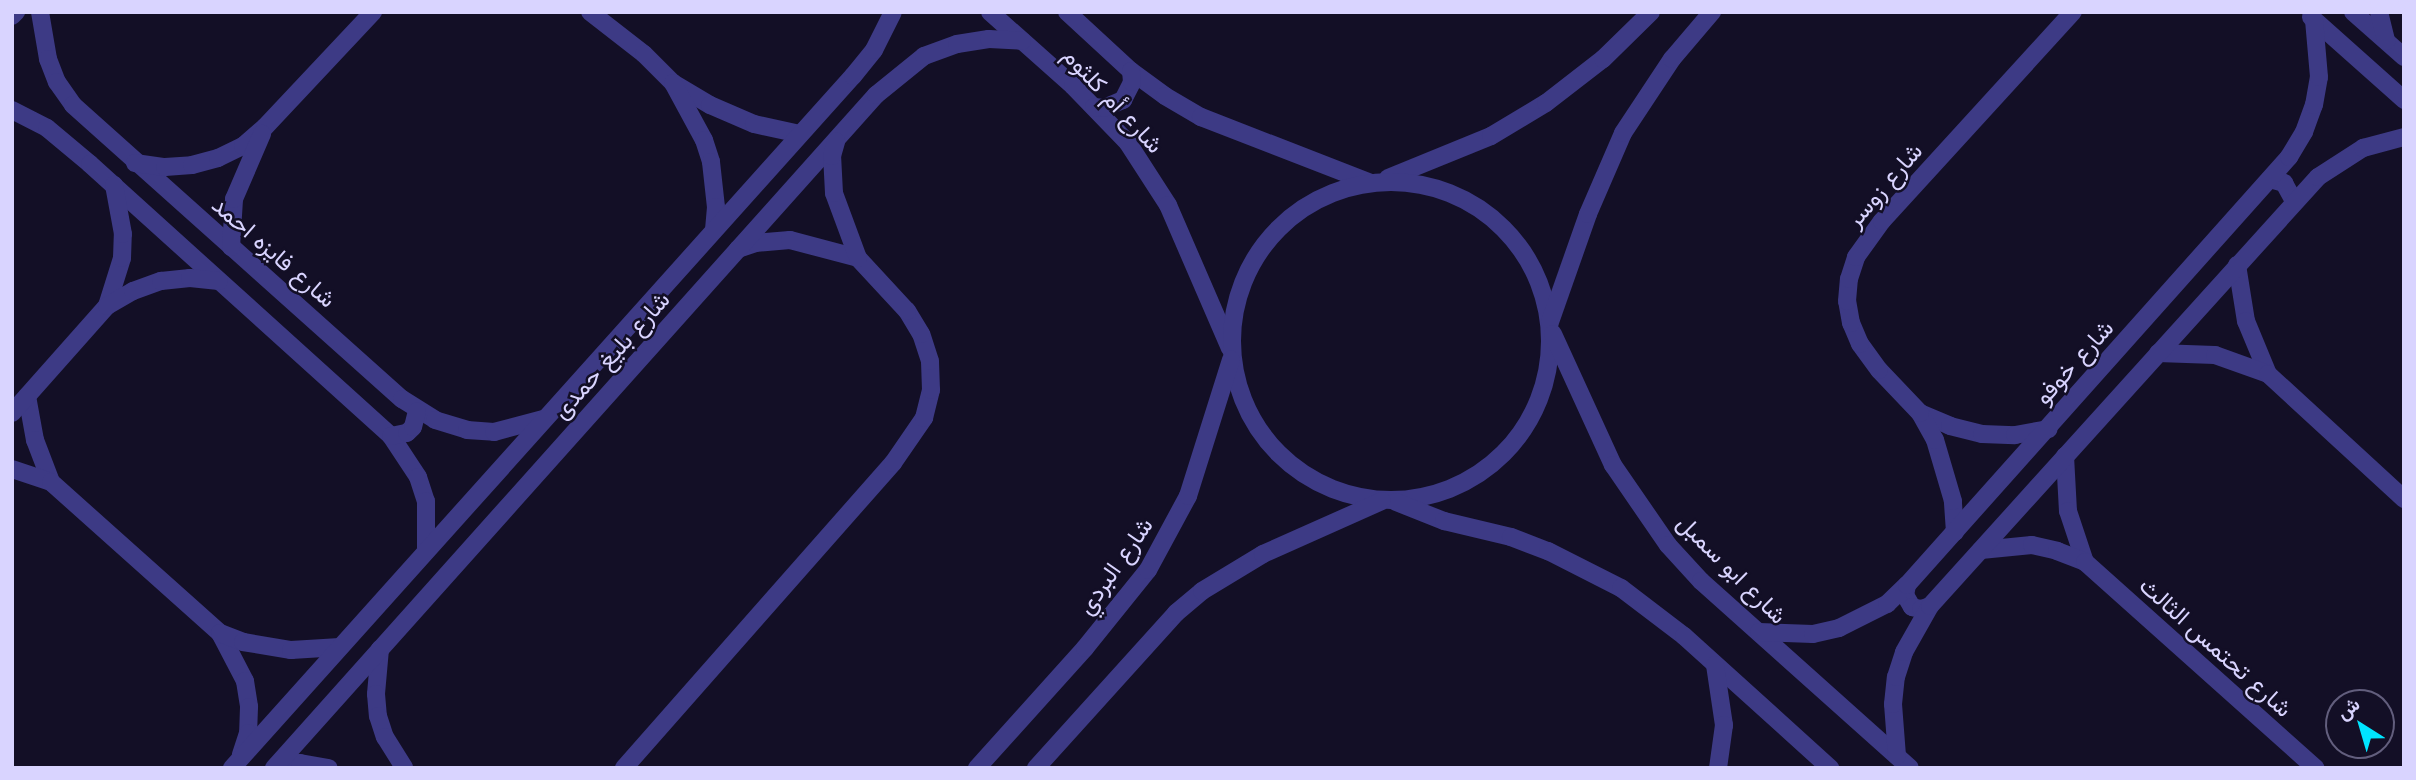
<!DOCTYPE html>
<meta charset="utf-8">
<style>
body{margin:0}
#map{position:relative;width:2416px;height:780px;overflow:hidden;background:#130f26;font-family:Jost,Vazirmatn,sans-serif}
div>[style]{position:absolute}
.minor>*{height:18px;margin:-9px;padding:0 9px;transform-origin:9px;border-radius:9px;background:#3d3a85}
.minor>.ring{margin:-9px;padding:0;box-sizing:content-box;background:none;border:18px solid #3d3a85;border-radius:50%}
span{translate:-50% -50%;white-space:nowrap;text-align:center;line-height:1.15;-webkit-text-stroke:5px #130f26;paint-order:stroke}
.street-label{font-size:24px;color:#d9d4ff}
.frame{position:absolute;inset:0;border:14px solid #d9d4ff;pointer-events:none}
.north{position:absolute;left:2325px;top:689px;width:70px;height:70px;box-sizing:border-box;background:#130f26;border:2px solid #625e7d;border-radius:50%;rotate:323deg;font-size:19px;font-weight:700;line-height:28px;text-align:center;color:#d9d4ff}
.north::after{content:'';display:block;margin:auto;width:24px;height:32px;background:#00e5ff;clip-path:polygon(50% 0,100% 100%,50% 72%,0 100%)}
</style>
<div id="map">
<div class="minor">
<div style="left:40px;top:12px;width:48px;rotate:80.3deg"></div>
<div style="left:48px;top:59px;width:25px;rotate:69deg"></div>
<div style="left:57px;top:82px;width:28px;rotate:55deg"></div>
<div style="left:73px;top:105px;width:441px;rotate:41.8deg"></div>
<div style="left:402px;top:399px;width:39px;rotate:32deg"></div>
<div style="left:435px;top:420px;width:34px;rotate:17deg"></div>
<div style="left:467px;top:430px;width:27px;rotate:4deg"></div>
<div style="left:494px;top:432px;width:51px;rotate:-14.9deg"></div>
<div style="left:590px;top:12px;width:68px;rotate:37.9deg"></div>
<div style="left:644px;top:54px;width:41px;rotate:45deg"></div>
<div style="left:673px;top:83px;width:43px;rotate:30.7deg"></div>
<div style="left:710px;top:105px;width:48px;rotate:23.4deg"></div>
<div style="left:754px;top:124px;width:47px;rotate:12.3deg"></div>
<div style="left:990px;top:12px;width:111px;rotate:41.7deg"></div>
<div style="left:1073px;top:86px;width:79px;rotate:46deg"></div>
<div style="left:1128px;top:143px;width:74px;rotate:57.2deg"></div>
<div style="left:1168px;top:205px;width:156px;rotate:66.6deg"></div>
<div style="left:1067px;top:12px;width:87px;rotate:42.7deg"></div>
<div style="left:1131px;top:71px;width:42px;rotate:36.3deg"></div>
<div style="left:1165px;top:96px;width:42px;rotate:30.3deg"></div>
<div style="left:1201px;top:117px;width:182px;rotate:21.2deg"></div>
<div style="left:2353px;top:12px;width:68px;rotate:41.4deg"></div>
<div style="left:2379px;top:12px;width:30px;rotate:76deg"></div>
<div style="left:12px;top:16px;width:6px;rotate:-45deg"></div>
<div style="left:2311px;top:17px;width:125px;rotate:41.7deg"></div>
<div style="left:673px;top:83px;width:65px;rotate:61.5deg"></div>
<div style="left:704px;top:140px;width:23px;rotate:72deg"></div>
<div style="left:711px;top:162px;width:45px;rotate:83.7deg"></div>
<div style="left:716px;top:207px;width:23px;rotate:95deg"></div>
<div style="left:1094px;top:107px;width:10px;rotate:6deg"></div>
<div style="left:1104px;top:108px;width:21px;rotate:-23deg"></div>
<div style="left:1123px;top:100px;width:20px;rotate:-63deg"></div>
<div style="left:1132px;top:82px;width:11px;rotate:-95deg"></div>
<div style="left:12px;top:110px;width:39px;rotate:27deg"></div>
<div style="left:47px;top:128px;width:56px;rotate:39.9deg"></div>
<div style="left:90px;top:164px;width:406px;rotate:42.1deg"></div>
<div style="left:391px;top:436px;width:49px;rotate:56.6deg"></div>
<div style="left:418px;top:477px;width:25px;rotate:72deg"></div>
<div style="left:426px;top:501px;width:50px;rotate:90deg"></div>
<div style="left:135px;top:163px;width:30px;rotate:8deg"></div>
<div style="left:165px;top:167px;width:27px;rotate:-4deg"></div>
<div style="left:192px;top:165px;width:27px;rotate:-15deg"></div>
<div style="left:218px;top:158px;width:28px;rotate:-26deg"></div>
<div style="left:243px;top:146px;width:29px;rotate:-41deg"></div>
<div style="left:265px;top:127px;width:158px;rotate:-46.8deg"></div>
<div style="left:1388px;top:178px;width:111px;rotate:-22.2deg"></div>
<div style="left:1491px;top:136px;width:64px;rotate:-31deg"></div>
<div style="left:1546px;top:103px;width:72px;rotate:-37.7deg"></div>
<div style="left:1603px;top:59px;width:67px;rotate:-44.4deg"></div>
<div style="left:2270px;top:179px;width:15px;rotate:16deg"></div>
<div style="left:2284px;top:183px;width:21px;rotate:61deg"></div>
<div class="ring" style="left:1232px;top:182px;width:300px;height:300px"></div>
<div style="left:231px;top:247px;width:48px;rotate:-86.4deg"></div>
<div style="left:234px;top:199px;width:71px;rotate:-66.7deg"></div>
<div style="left:738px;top:249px;width:18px;rotate:-19deg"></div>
<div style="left:755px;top:243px;width:35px;rotate:-5deg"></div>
<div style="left:790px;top:240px;width:70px;rotate:14.8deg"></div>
<div style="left:2237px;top:265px;width:57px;rotate:80.9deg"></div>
<div style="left:2246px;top:321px;width:57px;rotate:67.5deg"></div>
<div style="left:107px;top:306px;width:50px;rotate:-72.6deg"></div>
<div style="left:122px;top:258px;width:24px;rotate:-88deg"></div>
<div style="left:123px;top:234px;width:50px;rotate:-100.4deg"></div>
<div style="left:1550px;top:322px;width:114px;rotate:-70.6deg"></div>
<div style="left:1588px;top:214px;width:88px;rotate:-66.6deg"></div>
<div style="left:1623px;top:133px;width:89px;rotate:-56.5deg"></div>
<div style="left:1672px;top:59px;width:62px;rotate:-49.6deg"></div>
<div style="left:1553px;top:334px;width:144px;rotate:65.4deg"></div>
<div style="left:1613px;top:465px;width:97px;rotate:55.5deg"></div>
<div style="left:1668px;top:545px;width:49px;rotate:47.5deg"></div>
<div style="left:1701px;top:581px;width:280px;rotate:41.8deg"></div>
<div style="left:2158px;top:353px;width:57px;rotate:2deg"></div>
<div style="left:2215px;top:355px;width:56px;rotate:19.7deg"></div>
<div style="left:2268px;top:374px;width:185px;rotate:42.6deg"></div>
<div style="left:27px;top:396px;width:45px;rotate:79.7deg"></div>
<div style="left:35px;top:440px;width:45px;rotate:69.1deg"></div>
<div style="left:12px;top:413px;width:143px;rotate:-48.4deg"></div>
<div style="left:107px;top:306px;width:30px;rotate:-30deg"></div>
<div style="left:133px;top:291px;width:30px;rotate:-20deg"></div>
<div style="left:161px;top:281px;width:29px;rotate:-6deg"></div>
<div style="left:190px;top:278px;width:29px;rotate:6deg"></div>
<div style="left:1920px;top:413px;width:33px;rotate:23deg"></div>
<div style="left:1950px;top:426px;width:33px;rotate:14deg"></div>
<div style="left:1982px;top:434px;width:33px;rotate:2deg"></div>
<div style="left:2015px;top:435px;width:34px;rotate:-10deg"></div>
<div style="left:391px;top:436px;width:16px;rotate:-11deg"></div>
<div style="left:407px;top:433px;width:8px;rotate:-45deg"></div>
<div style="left:413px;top:427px;width:16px;rotate:-76deg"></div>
<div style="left:2065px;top:456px;width:55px;rotate:86.9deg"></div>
<div style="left:2068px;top:511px;width:54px;rotate:71.6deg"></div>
<div style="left:12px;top:469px;width:41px;rotate:18.4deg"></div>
<div style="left:51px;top:482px;width:227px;rotate:41.8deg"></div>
<div style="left:220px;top:633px;width:54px;rotate:62.5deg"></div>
<div style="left:245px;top:681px;width:26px;rotate:81deg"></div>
<div style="left:249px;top:707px;width:26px;rotate:92deg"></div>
<div style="left:248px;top:733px;width:23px;rotate:108deg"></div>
<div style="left:1396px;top:502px;width:52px;rotate:21.6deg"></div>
<div style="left:1444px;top:521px;width:69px;rotate:13.4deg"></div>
<div style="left:1511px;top:537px;width:40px;rotate:21deg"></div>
<div style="left:1548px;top:551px;width:82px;rotate:26.9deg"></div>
<div style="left:1621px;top:588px;width:79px;rotate:37.3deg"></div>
<div style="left:1684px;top:636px;width:197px;rotate:42.1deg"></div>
<div style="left:1955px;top:532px;width:31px;rotate:-94deg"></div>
<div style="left:1953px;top:501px;width:64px;rotate:-106.4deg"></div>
<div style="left:1935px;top:440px;width:31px;rotate:-119deg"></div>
<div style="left:1920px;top:413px;width:59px;rotate:-133.6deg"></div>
<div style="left:1879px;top:370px;width:32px;rotate:-126deg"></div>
<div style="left:1860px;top:344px;width:23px;rotate:-113deg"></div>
<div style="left:1851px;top:323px;width:22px;rotate:-100deg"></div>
<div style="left:1847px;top:301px;width:22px;rotate:-85deg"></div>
<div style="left:1849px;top:279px;width:23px;rotate:-72deg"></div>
<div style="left:1856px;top:257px;width:44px;rotate:-54.2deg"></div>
<div style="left:1882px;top:221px;width:283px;rotate:-47.6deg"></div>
<div style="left:1981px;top:550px;width:51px;rotate:-5.6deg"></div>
<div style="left:2032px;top:545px;width:26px;rotate:13deg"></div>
<div style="left:2057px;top:551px;width:30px;rotate:21deg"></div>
<div style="left:2085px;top:562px;width:309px;rotate:41.8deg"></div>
<div style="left:1907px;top:585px;width:10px;rotate:101deg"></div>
<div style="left:1905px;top:595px;width:14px;rotate:60deg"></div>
<div style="left:1912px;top:607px;width:9px;rotate:13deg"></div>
<div style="left:1921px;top:609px;width:9px;rotate:-18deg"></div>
<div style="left:1759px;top:632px;width:54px;rotate:2.1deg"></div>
<div style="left:1813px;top:634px;width:27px;rotate:-13deg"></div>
<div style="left:1839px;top:628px;width:54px;rotate:-26.6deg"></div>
<div style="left:1887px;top:604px;width:28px;rotate:-44deg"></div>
<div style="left:1907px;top:585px;width:574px;rotate:-48.25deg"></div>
<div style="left:2289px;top:157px;width:29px;rotate:-59deg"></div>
<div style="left:2304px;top:132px;width:29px;rotate:-70deg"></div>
<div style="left:2314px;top:105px;width:28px;rotate:-80deg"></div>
<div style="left:2319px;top:77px;width:57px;rotate:-95deg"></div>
<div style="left:220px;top:633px;width:25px;rotate:21deg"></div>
<div style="left:243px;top:642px;width:49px;rotate:9.5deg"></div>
<div style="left:291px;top:650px;width:49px;rotate:-3.5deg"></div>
<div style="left:380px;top:649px;width:45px;rotate:95.1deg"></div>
<div style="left:376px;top:694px;width:22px;rotate:85deg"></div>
<div style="left:378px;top:716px;width:22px;rotate:72deg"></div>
<div style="left:385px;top:737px;width:36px;rotate:58deg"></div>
<div style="left:1715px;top:665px;width:61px;rotate:81.5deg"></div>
<div style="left:1724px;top:725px;width:43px;rotate:97.9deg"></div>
<div style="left:1897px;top:756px;width:52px;rotate:-94.4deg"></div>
<div style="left:1893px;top:704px;width:27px;rotate:-84deg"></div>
<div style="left:1896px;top:677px;width:26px;rotate:-72deg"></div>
<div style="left:1904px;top:652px;width:53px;rotate:-60.5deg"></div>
<div style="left:1930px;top:606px;width:578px;rotate:-47.87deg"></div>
<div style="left:2318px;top:177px;width:54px;rotate:-32.8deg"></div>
<div style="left:2363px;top:148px;width:42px;rotate:-15deg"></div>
<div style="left:277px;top:765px;width:23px;rotate:-5deg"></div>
<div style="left:300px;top:763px;width:29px;rotate:10deg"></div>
<div style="left:232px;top:768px;width:930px;rotate:-48.1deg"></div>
<div style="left:853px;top:76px;width:33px;rotate:-51deg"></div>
<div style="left:874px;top:50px;width:42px;rotate:-63.4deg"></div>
<div style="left:274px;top:768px;width:903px;rotate:-48.19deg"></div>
<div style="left:876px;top:95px;width:62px;rotate:-39.1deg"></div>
<div style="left:924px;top:56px;width:35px;rotate:-20deg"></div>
<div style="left:957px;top:44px;width:32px;rotate:-9deg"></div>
<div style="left:989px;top:39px;width:33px;rotate:3deg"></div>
<div style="left:624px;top:768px;width:407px;rotate:-48.6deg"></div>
<div style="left:893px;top:463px;width:55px;rotate:-55.4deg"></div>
<div style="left:924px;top:418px;width:29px;rotate:-76deg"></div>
<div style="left:931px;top:390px;width:29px;rotate:-92deg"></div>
<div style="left:930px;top:361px;width:28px;rotate:-108deg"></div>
<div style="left:921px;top:334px;width:27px;rotate:-121deg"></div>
<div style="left:907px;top:311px;width:72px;rotate:-132.8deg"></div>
<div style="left:858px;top:258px;width:69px;rotate:-110.3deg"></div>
<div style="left:834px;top:193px;width:37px;rotate:-93deg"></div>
<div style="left:832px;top:156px;width:15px;rotate:-74deg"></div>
<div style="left:977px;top:768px;width:161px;rotate:-48deg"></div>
<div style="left:1085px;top:648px;width:100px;rotate:-51.1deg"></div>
<div style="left:1148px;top:570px;width:84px;rotate:-61.6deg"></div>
<div style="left:1188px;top:496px;width:143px;rotate:-72.5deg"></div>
<div style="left:1036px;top:768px;width:209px;rotate:-47.9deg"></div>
<div style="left:1176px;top:613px;width:34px;rotate:-40deg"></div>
<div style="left:1202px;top:591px;width:71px;rotate:-31.2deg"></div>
<div style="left:1263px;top:554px;width:130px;rotate:-24deg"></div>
</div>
<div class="street-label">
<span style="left:1113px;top:100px;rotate:47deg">شارع أم كلثوم</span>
<span style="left:1884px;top:185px;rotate:-49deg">شارع زوسر</span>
<span style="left:274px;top:252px;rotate:41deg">شارع فايزه احمد</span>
<span style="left:611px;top:355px;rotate:-48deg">شارع بليغ حمدى</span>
<span style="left:2074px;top:362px;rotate:-48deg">شارع خوفو</span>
<span style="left:1115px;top:566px;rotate:-55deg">شارع البردي</span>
<span style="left:1732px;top:569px;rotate:45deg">شارع ابو سمبل</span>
<span style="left:2216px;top:647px;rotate:42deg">شارع تحتمس الثالث</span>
</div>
<div class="frame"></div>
<div class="north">ش</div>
</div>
